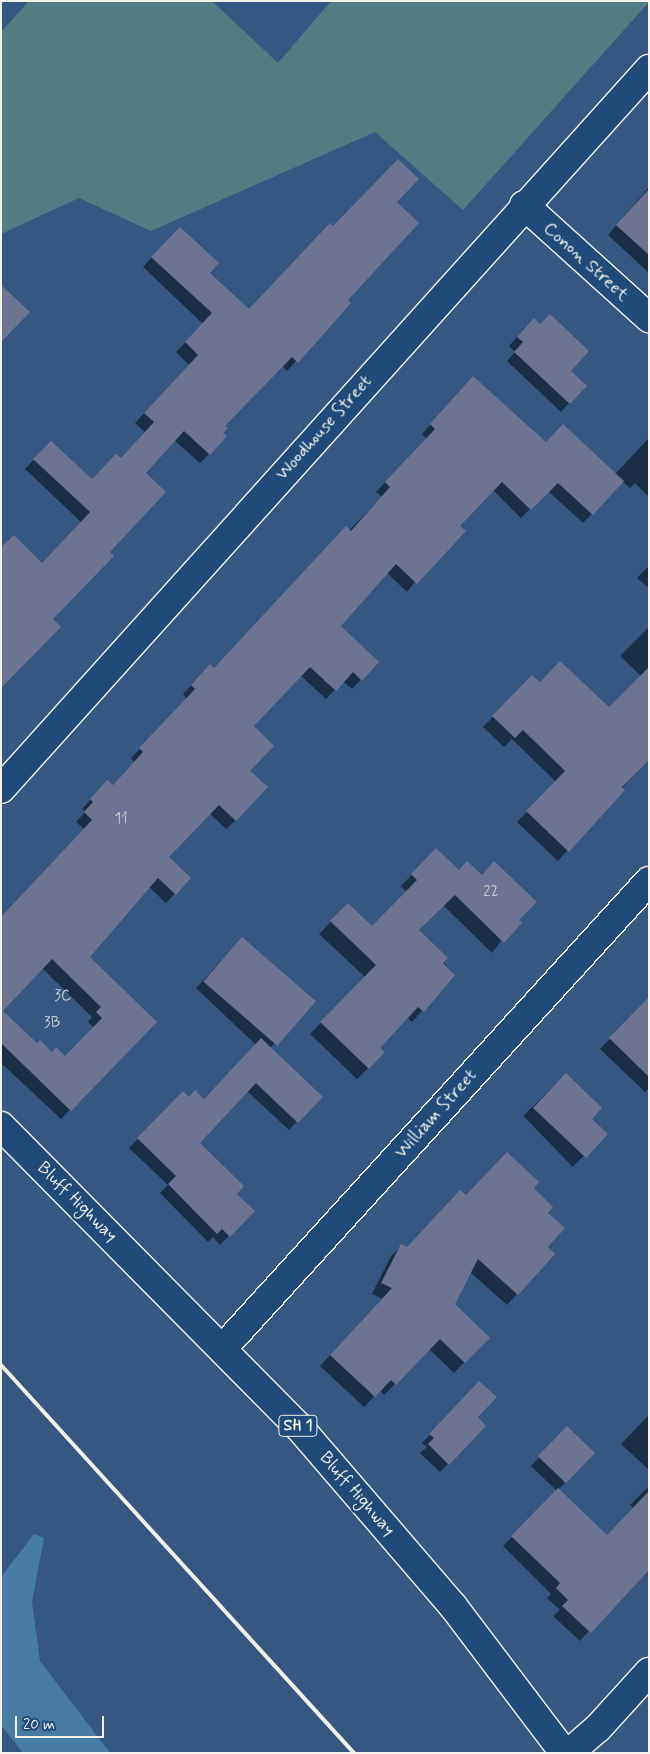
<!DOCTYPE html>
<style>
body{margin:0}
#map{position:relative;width:650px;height:1754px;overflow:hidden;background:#365781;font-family:Mynerve,sans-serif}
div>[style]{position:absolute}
.green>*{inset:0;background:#547b82}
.water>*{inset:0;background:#467ca3}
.shadow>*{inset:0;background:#0007;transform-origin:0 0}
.building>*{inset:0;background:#6d7491;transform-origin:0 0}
.roads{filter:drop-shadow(1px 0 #f4f1e8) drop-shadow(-1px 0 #f4f1e8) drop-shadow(0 1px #f4f1e8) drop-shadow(0 -1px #f4f1e8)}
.minor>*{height:28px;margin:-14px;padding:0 14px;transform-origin:14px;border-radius:14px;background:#1f4a7a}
.trunk>*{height:28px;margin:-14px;padding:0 14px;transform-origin:14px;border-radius:14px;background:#1f4a7a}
.rail>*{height:4px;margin:-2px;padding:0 2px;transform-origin:2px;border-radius:2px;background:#f4f1e8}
span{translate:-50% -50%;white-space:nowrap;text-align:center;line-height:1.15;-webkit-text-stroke:5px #1f4a7a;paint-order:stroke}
.number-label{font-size:15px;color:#d2d2d2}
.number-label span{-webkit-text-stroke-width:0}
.shield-label span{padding:1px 4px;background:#1f4a7a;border:1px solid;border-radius:4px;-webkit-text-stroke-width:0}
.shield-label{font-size:16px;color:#f4f1e8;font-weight:700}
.street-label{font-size:18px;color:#f4f1e8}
.frame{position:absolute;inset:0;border:2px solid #f4f1e8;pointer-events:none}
.scale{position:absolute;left:15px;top:1716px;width:89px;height:22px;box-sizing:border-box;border:2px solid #f4f1e8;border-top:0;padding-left:6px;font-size:15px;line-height:18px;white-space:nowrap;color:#f4f1e8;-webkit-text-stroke:4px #1f4a7a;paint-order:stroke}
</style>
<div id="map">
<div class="green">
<div style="clip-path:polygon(29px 1px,212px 1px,278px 63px,331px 1px,649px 2px,463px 210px,375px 132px,151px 231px,79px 198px,1px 234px,1px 32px)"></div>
</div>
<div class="water">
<div style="clip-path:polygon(34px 1534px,44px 1538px,32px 1602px,40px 1661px,110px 1753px,23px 1753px,1px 1725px,1px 1577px)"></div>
</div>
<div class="shadow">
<div style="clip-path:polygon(649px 187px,649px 273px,608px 235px)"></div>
<div style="clip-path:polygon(395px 202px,346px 300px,349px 303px,287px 371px,282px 366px,224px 426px,209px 454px,200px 463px,174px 440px,144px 473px,108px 552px,51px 619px,42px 565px,81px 522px,25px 469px,41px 452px,92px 481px,120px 460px,145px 432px,135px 423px,189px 365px,176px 352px,203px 324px,143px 267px,170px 238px,249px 311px,332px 227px)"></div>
<div style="clip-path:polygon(540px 325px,569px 371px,585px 386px,561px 412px,507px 361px,515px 352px,509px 346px,525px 328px)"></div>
<div style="clip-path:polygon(evenodd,464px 387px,545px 443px,615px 474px,649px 438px,649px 497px,635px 483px,630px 488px,622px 481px,583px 523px,548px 491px,521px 518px,493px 490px,458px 526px,407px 592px,387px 573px,339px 626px,377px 662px,352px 689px,343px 681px,326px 699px,300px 675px,252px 726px,249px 771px,236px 820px,226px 829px,209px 813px,167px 857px,189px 879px,166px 903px,149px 887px,88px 957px,155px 1022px,61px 1119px,1px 1063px,1px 918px,84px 829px,76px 822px,85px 812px,82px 809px,98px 791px,112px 786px,134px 762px,131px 758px,187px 699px,183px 694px,210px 666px,213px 669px,382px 497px,376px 492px,427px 439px,422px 434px,464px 387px,42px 968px,92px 1017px,88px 1022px,94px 1028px,65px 1058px,37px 1044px,1px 1011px,42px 968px)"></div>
<div style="clip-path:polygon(649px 566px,649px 588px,637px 578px)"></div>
<div style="clip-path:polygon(649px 627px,649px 758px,558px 861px,517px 822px,556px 782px,512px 739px,504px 747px,483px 727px,532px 676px,540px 684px,609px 709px,641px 676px,620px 656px)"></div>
<div style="clip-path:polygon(425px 861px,459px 871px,517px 920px,492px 953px,443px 905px,418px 930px,454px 975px,412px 1022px,407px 1017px,378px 1048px,368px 1068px,357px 1079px,310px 1034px,365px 977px,319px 934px,348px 904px,372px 927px,407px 892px,401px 886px)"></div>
<div style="clip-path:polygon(236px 945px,293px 984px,295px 983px,314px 1001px,270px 1048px,321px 1097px,289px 1130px,247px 1091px,198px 1143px,235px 1194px,253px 1211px,220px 1245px,213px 1237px,208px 1242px,160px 1193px,168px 1185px,129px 1148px,183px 1093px,189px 1099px,203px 1100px,256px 1045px,196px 988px)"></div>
<div style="clip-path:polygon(649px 998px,649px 1088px,645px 1092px,600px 1049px)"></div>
<div style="left:557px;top:1083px;width:71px;height:47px;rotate:46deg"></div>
<div style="clip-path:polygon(532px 1188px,546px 1213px,546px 1247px,517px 1294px,507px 1305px,470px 1272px,454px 1304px,488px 1338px,454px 1373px,429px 1349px,384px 1395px,380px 1390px,364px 1407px,320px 1366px,382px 1299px,372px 1294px,391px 1256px,402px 1246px,407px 1249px,466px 1196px)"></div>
<div style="clip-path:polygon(480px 1383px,476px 1417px,485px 1426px,440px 1472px,420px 1453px,427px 1447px,422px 1443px)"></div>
<div style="clip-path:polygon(649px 1415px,649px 1470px,621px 1444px)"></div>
<div style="clip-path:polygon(559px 1436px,594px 1453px,558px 1490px,606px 1537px,633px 1508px,630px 1505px,649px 1486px,649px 1561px,580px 1641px,553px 1616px,560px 1610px,547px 1598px,551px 1594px,503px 1546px,557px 1491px,531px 1466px)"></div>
</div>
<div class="building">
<div style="clip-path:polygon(398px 159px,419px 179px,397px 202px,419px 223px,348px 300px,351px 303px,298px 363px,292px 357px,225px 426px,228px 428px,223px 433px,227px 436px,210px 455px,184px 431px,146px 473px,166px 492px,110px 552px,114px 556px,53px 619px,61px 627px,1px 688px,1px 547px,14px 535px,42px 563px,90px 512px,33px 459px,51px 441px,92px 479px,116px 454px,121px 458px,154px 422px,144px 413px,198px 355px,185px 342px,212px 313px,151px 257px,180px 227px,219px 263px,210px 273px,249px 309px,330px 223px,333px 226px)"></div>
<div style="clip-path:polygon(649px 189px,649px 255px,616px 225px)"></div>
<div style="clip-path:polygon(1px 285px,30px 312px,1px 342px)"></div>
<div style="clip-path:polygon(550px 314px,589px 351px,571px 371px,587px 386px,570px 404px,514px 352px,523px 342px,517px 337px,534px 318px,540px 324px)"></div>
<div style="clip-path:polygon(evenodd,473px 376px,546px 442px,563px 424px,624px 481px,593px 515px,558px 483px,531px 510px,502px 482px,460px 526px,466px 531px,417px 584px,396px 564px,341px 626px,379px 662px,362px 681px,353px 672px,336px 691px,310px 667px,254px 726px,274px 746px,250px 771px,268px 787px,236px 821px,219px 805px,169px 857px,191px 878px,176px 895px,158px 878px,90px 957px,157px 1022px,71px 1111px,1px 1043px,1px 917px,92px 820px,84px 812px,93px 802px,90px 799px,107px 780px,113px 785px,143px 752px,139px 748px,195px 689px,191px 685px,210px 664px,214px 668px,346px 526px,351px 531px,390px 487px,385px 482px,435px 429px,430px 424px,473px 376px,52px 959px,101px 1007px,96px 1012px,102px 1018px,65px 1056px,56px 1047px,52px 1052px,40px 1040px,37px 1043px,3px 1011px,52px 959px)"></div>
<div style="clip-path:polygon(560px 661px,609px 707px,649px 667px,649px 760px,622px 787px,625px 790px,569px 852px,526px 811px,565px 771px,523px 730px,515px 738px,492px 716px,532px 675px,540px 682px)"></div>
<div style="clip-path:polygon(436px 848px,459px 870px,467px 861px,482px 875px,494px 861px,537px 902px,519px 920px,522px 923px,504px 943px,455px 895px,419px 930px,448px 958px,443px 963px,455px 975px,424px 1012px,418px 1007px,380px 1048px,385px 1052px,369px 1069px,320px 1022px,376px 965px,330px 921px,348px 903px,372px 926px,417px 880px,411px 874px)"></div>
<div style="left:242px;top:937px;width:98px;height:59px;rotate:41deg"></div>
<div style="clip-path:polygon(649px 997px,649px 1077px,609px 1038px)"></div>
<div style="clip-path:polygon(261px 1038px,323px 1097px,298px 1123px,256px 1083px,200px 1143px,244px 1186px,237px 1194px,255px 1211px,230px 1237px,222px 1229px,217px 1234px,168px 1184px,176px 1176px,137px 1138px,183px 1091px,189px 1097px,195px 1090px,204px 1099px)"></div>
<div style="clip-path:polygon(566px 1073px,602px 1108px,592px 1119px,608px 1134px,586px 1158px,533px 1108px)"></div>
<div style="clip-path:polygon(507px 1152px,539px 1182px,534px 1188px,553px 1207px,548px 1213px,565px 1228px,548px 1247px,555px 1254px,518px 1295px,478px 1259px,455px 1304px,490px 1338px,465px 1363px,440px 1339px,396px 1385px,391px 1380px,375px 1397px,330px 1355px,392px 1288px,381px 1283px,401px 1244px,407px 1247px,460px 1190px,466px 1195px)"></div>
<div style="clip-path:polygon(479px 1381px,497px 1397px,478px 1417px,486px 1426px,449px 1465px,428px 1444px,434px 1438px,429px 1434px)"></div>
<div style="left:567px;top:1426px;width:39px;height:42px;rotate:44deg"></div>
<div style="clip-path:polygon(558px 1488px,607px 1535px,649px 1491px,649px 1570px,591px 1633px,562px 1606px,568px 1600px,556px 1588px,560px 1583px,511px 1536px)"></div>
</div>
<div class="roads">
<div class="minor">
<div style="left:524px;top:205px;width:169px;rotate:42.1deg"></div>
<div style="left:1px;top:789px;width:969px;rotate:-48.01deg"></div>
<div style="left:223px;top:1348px;width:632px;rotate:-47.63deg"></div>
<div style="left:569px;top:1753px;width:38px;rotate:-41deg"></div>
<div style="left:598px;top:1728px;width:76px;rotate:-47.7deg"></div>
</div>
<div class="trunk">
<div style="left:1px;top:1126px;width:424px;rotate:45.3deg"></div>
<div style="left:299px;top:1427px;width:236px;rotate:49.3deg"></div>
<div style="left:453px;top:1606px;width:184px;rotate:52.9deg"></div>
</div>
</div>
<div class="rail">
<div style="left:1px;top:1365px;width:525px;rotate:47.7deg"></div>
</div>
<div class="number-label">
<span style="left:121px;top:820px">11</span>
<span style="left:491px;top:893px">22</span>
<span style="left:63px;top:997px">3C</span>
<span style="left:52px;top:1024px">3B</span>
</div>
<div class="shield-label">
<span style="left:298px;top:1426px">SH 1</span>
</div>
<div class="street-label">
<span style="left:586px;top:262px;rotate:42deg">Conon Street</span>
<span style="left:324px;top:428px;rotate:-48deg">Woodhouse Street</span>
<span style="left:436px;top:1114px;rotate:-48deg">William Street</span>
<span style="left:77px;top:1202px;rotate:45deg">Bluff Highway</span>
<span style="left:357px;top:1494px;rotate:49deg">Bluff Highway</span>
</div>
<div class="frame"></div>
<div class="scale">20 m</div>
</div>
